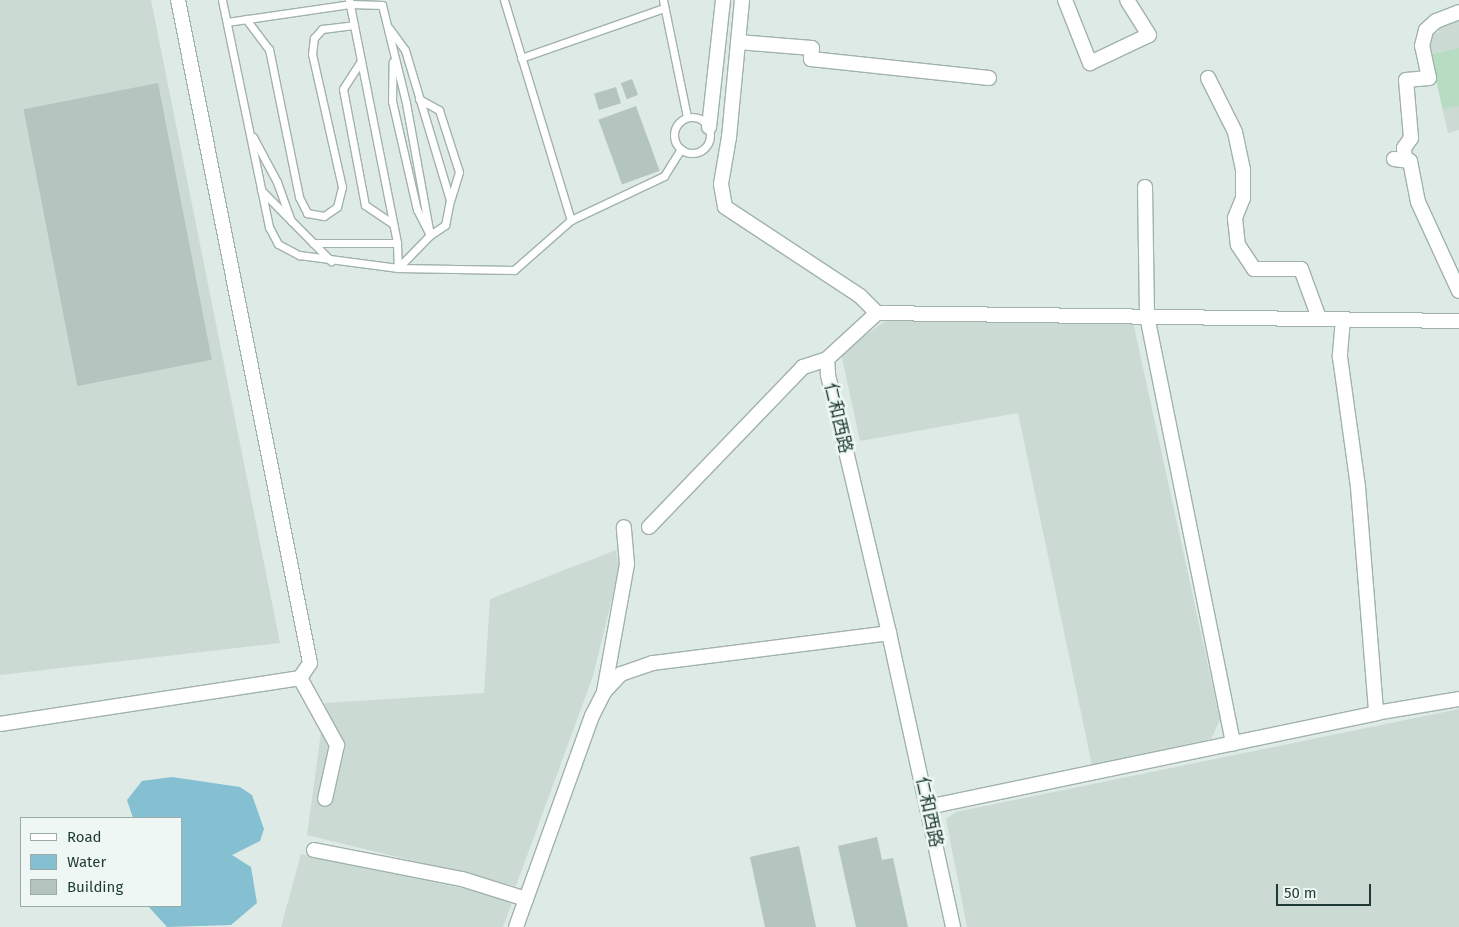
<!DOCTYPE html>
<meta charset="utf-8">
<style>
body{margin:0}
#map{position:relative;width:1459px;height:927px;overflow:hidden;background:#deeae5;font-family:"Fira Sans","Noto Sans SC",sans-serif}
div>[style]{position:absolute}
.built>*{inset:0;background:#ccdad4}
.green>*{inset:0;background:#b6dcc2}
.water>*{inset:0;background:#84c0d1}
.building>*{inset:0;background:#b3c5be;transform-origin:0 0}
.roads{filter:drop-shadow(1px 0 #a1b2ac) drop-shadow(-1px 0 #a1b2ac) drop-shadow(0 1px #a1b2ac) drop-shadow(0 -1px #a1b2ac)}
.lane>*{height:7px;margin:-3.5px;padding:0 3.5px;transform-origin:3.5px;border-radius:3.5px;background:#fff}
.lane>.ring{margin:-3.5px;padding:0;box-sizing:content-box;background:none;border:7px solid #fff;border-radius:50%}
.street>*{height:14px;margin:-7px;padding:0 7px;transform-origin:7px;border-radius:7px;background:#fff}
span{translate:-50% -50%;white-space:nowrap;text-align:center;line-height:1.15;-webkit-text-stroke:5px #eef7f3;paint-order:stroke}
.street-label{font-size:18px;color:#1f3a34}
.legend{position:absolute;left:20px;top:817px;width:162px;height:90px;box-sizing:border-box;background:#eef7f3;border:1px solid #9baba7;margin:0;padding:6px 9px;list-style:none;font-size:15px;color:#1f3a34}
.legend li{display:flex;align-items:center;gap:10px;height:25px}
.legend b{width:25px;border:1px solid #9baba7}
.scale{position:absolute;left:1276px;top:884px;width:95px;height:22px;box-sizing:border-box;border:2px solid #1f3a34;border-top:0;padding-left:6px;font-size:15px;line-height:18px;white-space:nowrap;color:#1f3a34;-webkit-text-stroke:4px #eef7f3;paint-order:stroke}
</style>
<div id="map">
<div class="built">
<div style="clip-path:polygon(0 0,151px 0,280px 643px,0 675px)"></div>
<div style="clip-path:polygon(1459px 17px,1459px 130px,1448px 133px,1426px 37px,1439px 32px,1437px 24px)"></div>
<div style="clip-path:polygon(885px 321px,1133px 322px,1220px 720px,1211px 739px,1092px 765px,1018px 413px,860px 441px,841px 353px)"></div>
<div style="clip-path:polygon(616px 550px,619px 570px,593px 676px,516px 886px,307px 835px,325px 703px,484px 693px,490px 599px)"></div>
<div style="clip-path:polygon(1459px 709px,1459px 927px,967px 927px,946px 819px,956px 812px)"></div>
<div style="clip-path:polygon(301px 854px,513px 899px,503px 927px,281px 927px)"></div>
</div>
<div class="green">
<div style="clip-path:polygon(1459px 48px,1459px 106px,1443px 109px,1430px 55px)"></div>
</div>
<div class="water">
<div style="clip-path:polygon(172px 777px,240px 787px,252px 795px,264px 829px,260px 841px,232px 855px,251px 867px,257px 903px,231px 925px,167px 927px,148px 906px,181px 906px,181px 818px,133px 818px,127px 800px,142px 781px)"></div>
</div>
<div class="building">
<div style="left:632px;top:79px;width:17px;height:12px;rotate:69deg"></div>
<div style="left:158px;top:83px;width:282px;height:137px;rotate:79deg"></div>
<div style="left:616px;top:87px;width:17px;height:23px;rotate:73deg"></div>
<div style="left:636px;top:106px;width:69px;height:40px;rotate:70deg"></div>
<div style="clip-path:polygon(877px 837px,882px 860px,893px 858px,908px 927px,856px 927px,838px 846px)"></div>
<div style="clip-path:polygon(799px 846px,816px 927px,765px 927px,750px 857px)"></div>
</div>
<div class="roads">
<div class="lane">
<div style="left:222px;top:0;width:232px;rotate:78.3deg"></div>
<div style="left:269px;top:227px;width:19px;rotate:62deg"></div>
<div style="left:278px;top:244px;width:24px;rotate:28deg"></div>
<div style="left:299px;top:255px;width:100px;rotate:7.5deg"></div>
<div style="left:398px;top:268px;width:116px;rotate:1deg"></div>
<div style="left:514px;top:270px;width:76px;rotate:-41.3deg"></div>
<div style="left:571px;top:220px;width:103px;rotate:-25.3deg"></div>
<div style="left:664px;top:176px;width:32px;rotate:-58deg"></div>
<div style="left:349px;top:0;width:248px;rotate:78.8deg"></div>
<div style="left:397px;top:243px;width:25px;rotate:88deg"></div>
<div style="left:504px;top:0;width:230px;rotate:73.1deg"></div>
<div style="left:663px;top:0;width:119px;rotate:78.4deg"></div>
<div style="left:246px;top:19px;width:38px;rotate:53deg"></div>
<div style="left:269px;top:49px;width:151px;rotate:78.5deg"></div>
<div style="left:299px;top:197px;width:18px;rotate:63deg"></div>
<div style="left:307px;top:213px;width:17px;rotate:10deg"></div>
<div style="left:324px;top:216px;width:16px;rotate:-35deg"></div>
<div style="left:337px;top:207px;width:21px;rotate:-76deg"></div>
<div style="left:342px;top:187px;width:136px;rotate:-102.7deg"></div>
<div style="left:312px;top:54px;width:16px;rotate:-83deg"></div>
<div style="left:314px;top:38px;width:12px;rotate:-48deg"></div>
<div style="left:322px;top:29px;width:32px;rotate:-7deg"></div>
<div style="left:227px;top:22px;width:124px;rotate:-8.3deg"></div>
<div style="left:350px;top:4px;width:32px;rotate:2deg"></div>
<div style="left:382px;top:5px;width:101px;rotate:76.2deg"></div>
<div style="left:406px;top:103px;width:134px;rotate:79.7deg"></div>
<div style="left:430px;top:235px;width:46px;rotate:134.1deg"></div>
<div style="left:389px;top:28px;width:27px;rotate:54deg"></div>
<div style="left:405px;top:50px;width:157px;rotate:73.3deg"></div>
<div style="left:450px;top:200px;width:25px;rotate:101deg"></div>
<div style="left:445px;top:225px;width:18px;rotate:146deg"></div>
<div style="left:430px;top:235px;width:28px;rotate:-117deg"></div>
<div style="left:417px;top:210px;width:112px;rotate:-102.9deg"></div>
<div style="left:392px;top:101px;width:39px;rotate:-89deg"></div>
<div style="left:521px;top:58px;width:151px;rotate:-19.3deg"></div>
<div style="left:361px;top:61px;width:33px;rotate:123deg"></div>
<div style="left:343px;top:89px;width:118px;rotate:79.3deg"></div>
<div style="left:365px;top:205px;width:34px;rotate:34deg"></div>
<div style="left:419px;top:99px;width:23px;rotate:29deg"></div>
<div style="left:439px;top:110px;width:65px;rotate:72.1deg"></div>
<div style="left:459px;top:172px;width:28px;rotate:107deg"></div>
<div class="ring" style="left:674px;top:117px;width:29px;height:29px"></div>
<div style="left:253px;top:137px;width:51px;rotate:61.9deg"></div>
<div style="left:277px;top:182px;width:41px;rotate:70.3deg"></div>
<div style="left:261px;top:190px;width:100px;rotate:45.4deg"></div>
<div style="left:313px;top:243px;width:84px"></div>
</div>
<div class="street">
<div style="left:742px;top:0;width:138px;rotate:95.4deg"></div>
<div style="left:729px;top:137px;width:48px;rotate:99.7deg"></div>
<div style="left:721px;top:184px;width:23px;rotate:80deg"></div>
<div style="left:725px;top:207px;width:162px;rotate:33.4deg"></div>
<div style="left:860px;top:296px;width:24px;rotate:45deg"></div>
<div style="left:877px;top:313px;width:68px;rotate:137.4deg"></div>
<div style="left:827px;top:359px;width:16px;rotate:86deg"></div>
<div style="left:828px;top:375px;width:265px;rotate:76.7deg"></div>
<div style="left:889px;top:633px;width:301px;rotate:77.7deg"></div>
<div style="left:1065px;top:0;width:68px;rotate:68.4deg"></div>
<div style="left:1090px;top:63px;width:65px;rotate:-25.4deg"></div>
<div style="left:1149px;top:35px;width:41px;rotate:-122.2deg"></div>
<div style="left:738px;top:42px;width:74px;rotate:4.6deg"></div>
<div style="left:812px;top:48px;width:11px;rotate:95deg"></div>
<div style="left:811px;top:59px;width:179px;rotate:6.1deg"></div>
<div style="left:1208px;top:78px;width:60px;rotate:63.4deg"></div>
<div style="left:1235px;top:132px;width:38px;rotate:78deg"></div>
<div style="left:1243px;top:169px;width:29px;rotate:90deg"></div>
<div style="left:1243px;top:198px;width:22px;rotate:112deg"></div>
<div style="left:1235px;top:218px;width:27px;rotate:84deg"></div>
<div style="left:1238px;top:245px;width:29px;rotate:56deg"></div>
<div style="left:1254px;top:269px;width:47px"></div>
<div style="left:1301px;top:269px;width:52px;rotate:69.8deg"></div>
<div style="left:709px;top:127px;width:128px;rotate:-83.7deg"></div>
<div style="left:1394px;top:159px;width:16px;rotate:7deg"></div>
<div style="left:1410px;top:161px;width:42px;rotate:79deg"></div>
<div style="left:1418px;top:202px;width:98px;rotate:65.3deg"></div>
<div style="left:1405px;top:160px;width:12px;rotate:-95deg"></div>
<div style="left:1404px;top:148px;width:12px;rotate:-55deg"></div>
<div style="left:1411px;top:138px;width:58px;rotate:-94.9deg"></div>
<div style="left:1406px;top:80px;width:23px;rotate:-5deg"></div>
<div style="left:1429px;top:78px;width:33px;rotate:-102deg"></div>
<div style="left:1422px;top:46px;width:16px;rotate:-76deg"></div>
<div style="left:1426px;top:30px;width:13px;rotate:-42deg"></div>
<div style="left:1436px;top:21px;width:25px;rotate:-21deg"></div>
<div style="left:1145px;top:187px;width:129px;rotate:89.1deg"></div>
<div style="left:1147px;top:316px;width:436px;rotate:78.6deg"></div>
<div style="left:877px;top:313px;width:582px;rotate:0.79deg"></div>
<div style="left:1343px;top:319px;width:38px;rotate:95deg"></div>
<div style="left:1340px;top:357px;width:131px;rotate:82.1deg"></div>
<div style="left:1358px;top:487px;width:227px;rotate:85.4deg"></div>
<div style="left:649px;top:527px;width:222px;rotate:-46.1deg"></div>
<div style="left:803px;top:367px;width:25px;rotate:-18deg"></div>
<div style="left:300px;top:678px;width:77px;rotate:61.1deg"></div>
<div style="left:337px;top:745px;width:55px;rotate:102.5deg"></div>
<div style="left:604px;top:692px;width:130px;rotate:-79.8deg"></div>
<div style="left:627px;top:564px;width:37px;rotate:-95deg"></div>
<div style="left:0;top:724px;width:304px;rotate:-8.7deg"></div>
<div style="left:300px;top:678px;width:18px;rotate:-56deg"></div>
<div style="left:310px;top:663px;width:676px;rotate:-101.26deg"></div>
<div style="left:928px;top:807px;width:458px;rotate:-11.8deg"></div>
<div style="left:1376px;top:713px;width:84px;rotate:-9.6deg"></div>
<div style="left:314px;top:850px;width:151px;rotate:11.1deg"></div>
<div style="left:462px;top:879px;width:67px;rotate:17.4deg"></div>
<div style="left:516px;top:927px;width:224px;rotate:-70.2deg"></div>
<div style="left:592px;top:716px;width:27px;rotate:-63deg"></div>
<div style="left:604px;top:692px;width:25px;rotate:-47deg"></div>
<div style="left:621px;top:674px;width:34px;rotate:-19deg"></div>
<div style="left:653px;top:663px;width:238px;rotate:-7.2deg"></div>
</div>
</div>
<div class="street-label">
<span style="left:838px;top:418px;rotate:77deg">仁和西路</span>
<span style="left:929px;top:812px;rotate:78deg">仁和西路</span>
</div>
<ul class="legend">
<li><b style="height:6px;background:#fff"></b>Road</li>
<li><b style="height:14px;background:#84c0d1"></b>Water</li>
<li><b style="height:14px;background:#b3c5be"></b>Building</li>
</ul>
<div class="scale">50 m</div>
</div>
